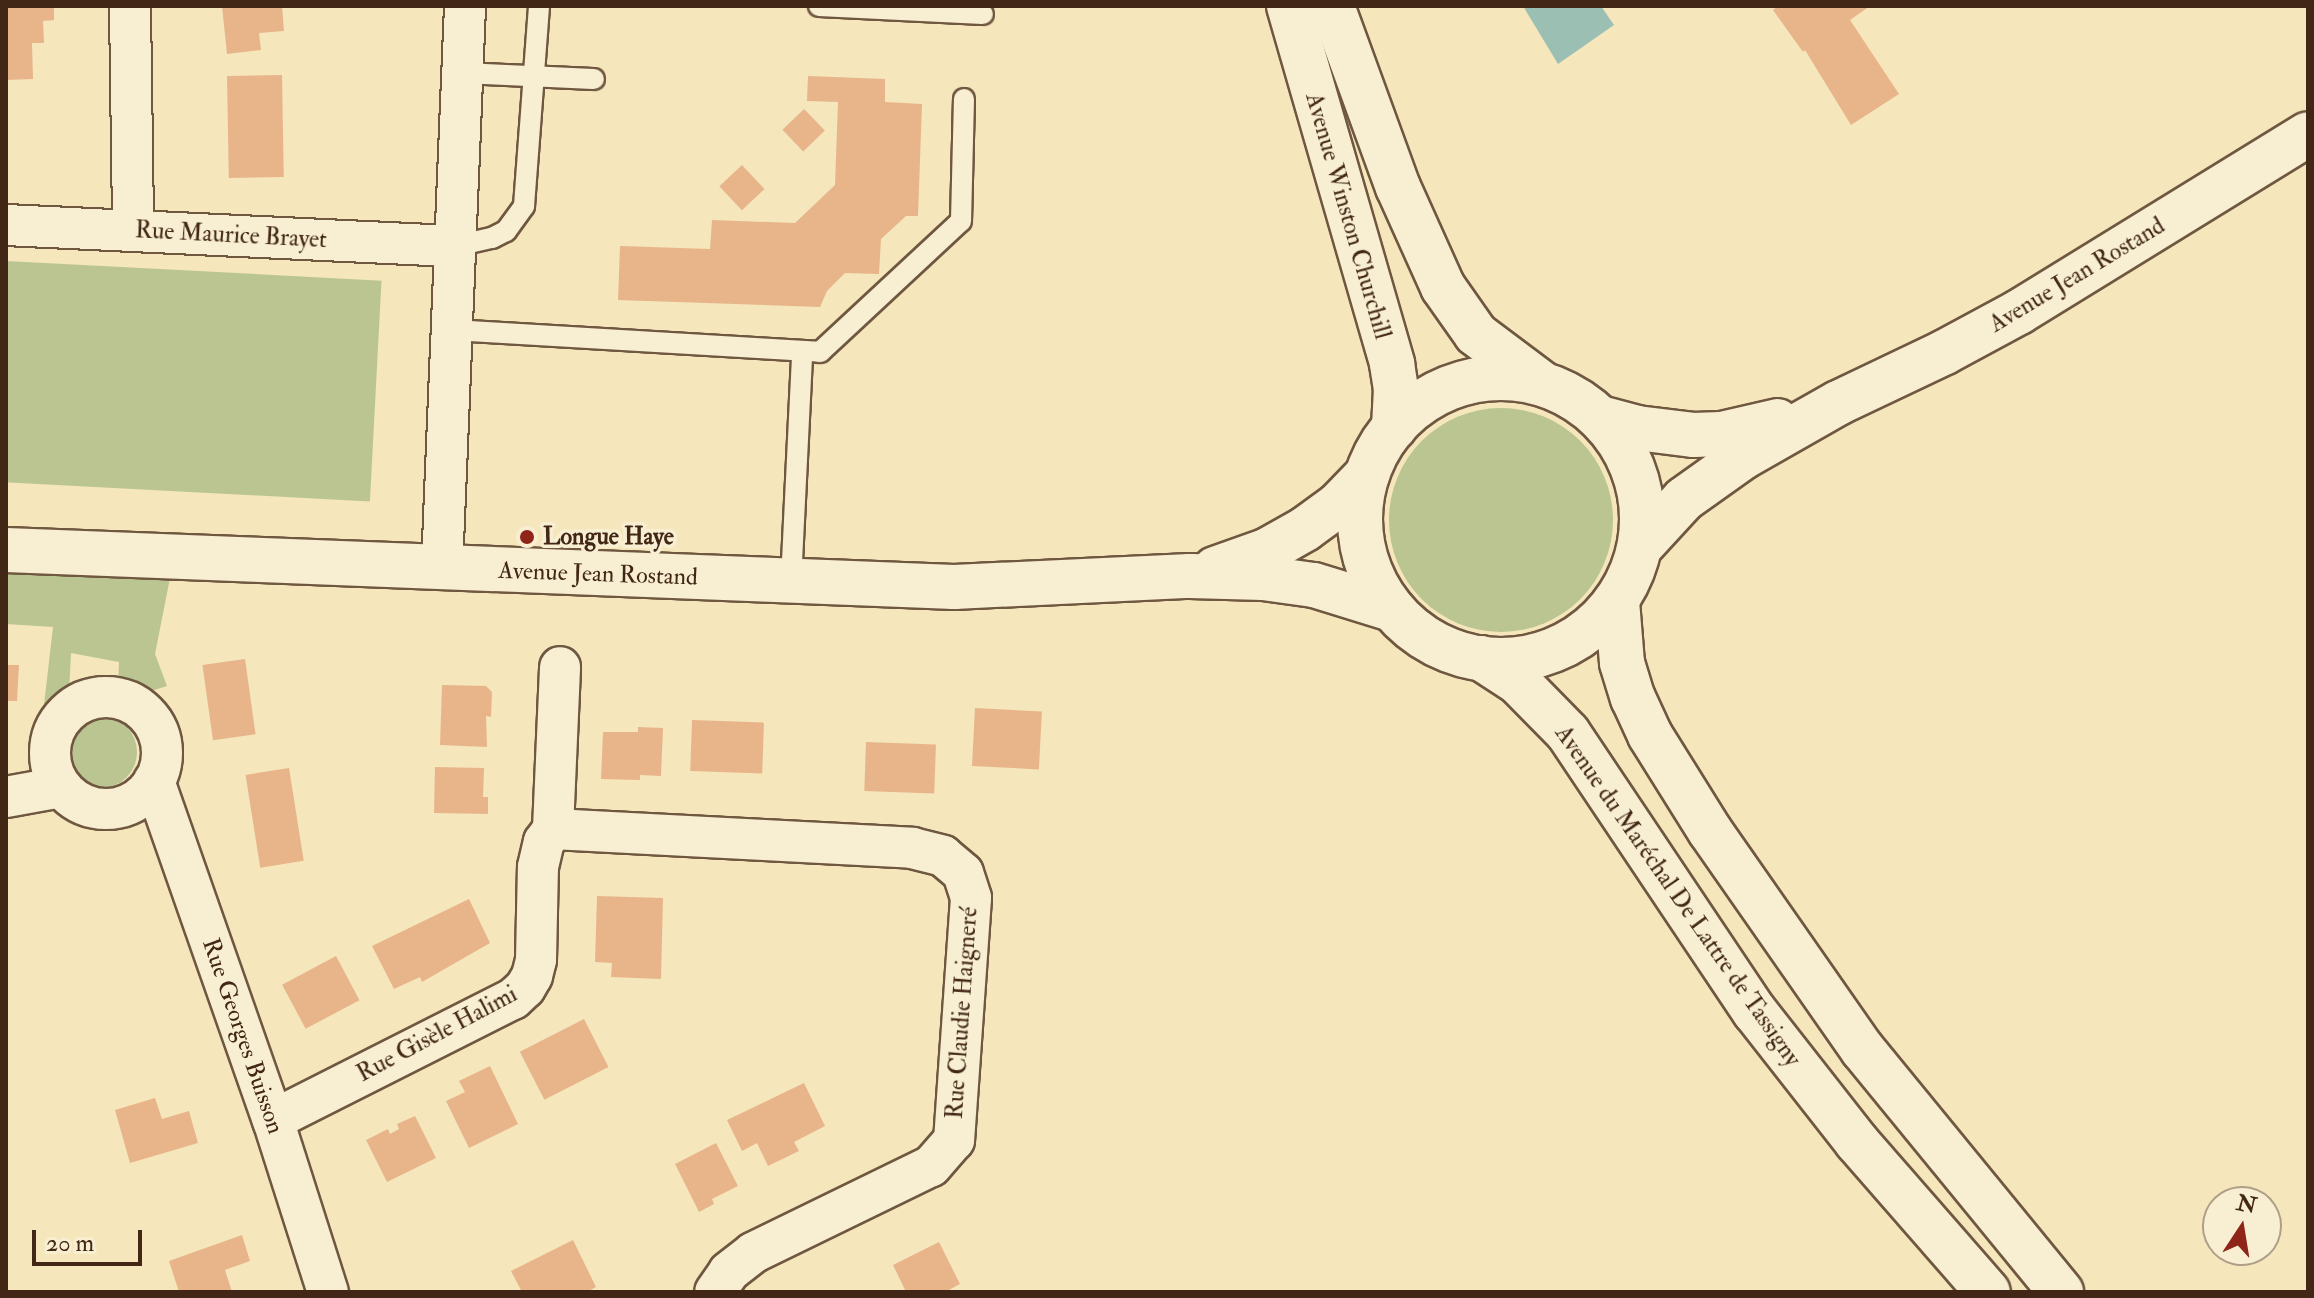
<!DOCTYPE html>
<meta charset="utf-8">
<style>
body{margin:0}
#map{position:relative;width:2314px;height:1298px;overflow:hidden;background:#f5e6bc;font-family:"IM FELL Double Pica",serif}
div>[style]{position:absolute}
.green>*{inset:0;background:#bac592;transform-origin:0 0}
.round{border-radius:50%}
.water>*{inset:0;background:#9cbfb3}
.building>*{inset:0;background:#e8b58a;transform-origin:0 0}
.roads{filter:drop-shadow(2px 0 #6f5740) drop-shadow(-2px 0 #6f5740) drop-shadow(0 2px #6f5740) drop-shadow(0 -2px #6f5740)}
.service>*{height:20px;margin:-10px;padding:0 10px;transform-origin:10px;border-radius:10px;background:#f8efd3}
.minor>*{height:40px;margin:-20px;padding:0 20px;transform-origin:20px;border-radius:20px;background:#f8efd3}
.minor>.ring{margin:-20px;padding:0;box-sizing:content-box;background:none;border:40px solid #f8efd3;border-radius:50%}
.tertiary>*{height:44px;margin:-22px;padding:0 22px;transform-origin:22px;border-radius:22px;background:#f8efd3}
.secondary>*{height:44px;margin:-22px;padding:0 22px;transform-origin:22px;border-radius:22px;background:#f8efd3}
.secondary>.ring{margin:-22px;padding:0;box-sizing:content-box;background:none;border:44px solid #f8efd3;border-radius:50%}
.dots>*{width:22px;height:22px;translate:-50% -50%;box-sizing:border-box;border:4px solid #f8efd3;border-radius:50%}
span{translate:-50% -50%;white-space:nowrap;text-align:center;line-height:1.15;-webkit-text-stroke:7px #f8efd3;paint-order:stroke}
.street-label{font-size:24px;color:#422716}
.poi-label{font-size:24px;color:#422716;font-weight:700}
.left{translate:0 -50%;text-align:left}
.frame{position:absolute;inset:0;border:8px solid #422716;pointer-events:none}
.north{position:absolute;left:2202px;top:1186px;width:80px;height:80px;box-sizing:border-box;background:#f8efd3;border:2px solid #af9f87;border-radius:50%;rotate:12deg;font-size:22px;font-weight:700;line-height:32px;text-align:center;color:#422716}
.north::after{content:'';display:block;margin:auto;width:28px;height:36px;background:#8f2418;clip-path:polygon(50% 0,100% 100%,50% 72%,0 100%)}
.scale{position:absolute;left:32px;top:1230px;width:110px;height:36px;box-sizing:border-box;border:4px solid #422716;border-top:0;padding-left:10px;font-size:24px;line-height:28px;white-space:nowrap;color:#422716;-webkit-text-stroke:6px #f8efd3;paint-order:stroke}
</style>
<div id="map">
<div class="green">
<div style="left:6px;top:261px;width:376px;height:221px;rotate:3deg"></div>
<div class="round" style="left:1389px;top:408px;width:224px;height:224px"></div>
<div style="clip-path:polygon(6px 569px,171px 573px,155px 654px,167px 686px,148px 692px,118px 686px,119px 662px,71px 653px,69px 693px,44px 705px,53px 627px,6px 624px)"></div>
<div class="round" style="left:65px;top:716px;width:72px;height:72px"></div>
</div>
<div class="water">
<div style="clip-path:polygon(1523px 6px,1601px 6px,1614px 25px,1558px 64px)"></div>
</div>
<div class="building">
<div style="clip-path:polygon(6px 6px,54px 6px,54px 20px,43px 21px,44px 43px,32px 43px,33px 79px,6px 80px)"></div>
<div style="clip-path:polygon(222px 6px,282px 6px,284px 31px,259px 33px,261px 50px,227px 54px)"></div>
<div style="clip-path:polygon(1778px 6px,1870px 6px,1850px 20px,1899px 94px,1851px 125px,1805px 50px,1803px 52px,1773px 10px)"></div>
<div style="left:282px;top:75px;width:102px;height:55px;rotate:89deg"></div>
<div style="clip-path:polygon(808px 76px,885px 79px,885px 102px,922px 104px,918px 216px,906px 216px,881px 239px,879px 274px,845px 273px,827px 291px,820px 307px,618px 300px,620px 246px,710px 249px,712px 220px,795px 223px,835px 185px,838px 102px,807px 101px)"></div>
<div style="left:804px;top:109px;width:30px;height:30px;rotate:46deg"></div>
<div style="left:742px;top:165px;width:33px;height:31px;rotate:47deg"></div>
<div style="left:245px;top:659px;width:76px;height:43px;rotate:82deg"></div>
<div style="clip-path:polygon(6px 665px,19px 665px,17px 701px,6px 701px)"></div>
<div style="clip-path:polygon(442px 685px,486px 686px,492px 692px,491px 717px,486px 716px,487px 747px,440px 745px)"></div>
<div style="left:975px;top:708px;width:67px;height:58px;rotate:3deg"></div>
<div style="left:692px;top:720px;width:72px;height:51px;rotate:2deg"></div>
<div style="clip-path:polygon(638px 727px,663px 728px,661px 776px,640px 775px,640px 780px,601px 779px,603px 732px,638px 732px)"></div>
<div style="left:866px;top:742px;width:70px;height:49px;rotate:2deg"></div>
<div style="clip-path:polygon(435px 767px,484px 768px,483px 797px,488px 797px,488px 814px,434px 813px)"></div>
<div style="left:289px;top:768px;width:94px;height:44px;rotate:81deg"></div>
<div style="clip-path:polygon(597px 896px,663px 898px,661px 979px,611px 977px,612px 963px,595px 962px)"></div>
<div style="clip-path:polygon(469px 899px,490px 943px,422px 982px,420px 977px,394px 989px,372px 946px)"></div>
<div style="left:336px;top:956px;width:50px;height:61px;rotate:62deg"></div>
<div style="left:584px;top:1019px;width:54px;height:72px;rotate:63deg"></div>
<div style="clip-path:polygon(490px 1066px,518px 1124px,469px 1148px,446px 1101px,465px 1092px,459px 1081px)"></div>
<div style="clip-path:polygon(804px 1083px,825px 1126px,794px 1142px,799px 1151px,768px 1166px,757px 1143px,742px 1151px,727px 1120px)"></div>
<div style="clip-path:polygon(155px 1098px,162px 1119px,189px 1111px,198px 1143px,130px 1163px,115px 1110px)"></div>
<div style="clip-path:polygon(415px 1116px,436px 1158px,387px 1182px,366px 1140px,388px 1129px,390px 1134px,399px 1129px,397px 1124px)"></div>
<div style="clip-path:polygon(716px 1143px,738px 1186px,712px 1199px,714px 1204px,699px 1212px,675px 1164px)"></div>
<div style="clip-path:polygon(242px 1235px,250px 1261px,225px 1270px,232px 1292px,179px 1292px,169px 1261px)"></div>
<div style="clip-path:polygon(573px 1240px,596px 1287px,587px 1292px,522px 1292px,511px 1271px)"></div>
<div style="clip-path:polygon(939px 1242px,960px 1284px,945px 1292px,906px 1292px,893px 1265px)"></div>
</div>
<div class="roads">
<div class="service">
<div style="left:819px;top:6px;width:164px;rotate:2.8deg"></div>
<div style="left:462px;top:73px;width:132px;rotate:2.6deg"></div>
<div style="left:456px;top:246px;width:37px;rotate:-13deg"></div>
<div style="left:492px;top:238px;width:16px;rotate:-27deg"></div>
<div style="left:506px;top:231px;width:31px;rotate:-54deg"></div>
<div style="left:524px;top:206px;width:201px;rotate:-85.7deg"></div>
<div style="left:454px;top:330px;width:367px;rotate:3.4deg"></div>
<div style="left:820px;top:352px;width:192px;rotate:-42.9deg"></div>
<div style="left:961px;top:221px;width:122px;rotate:-88.6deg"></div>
<div style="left:791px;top:582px;width:229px;rotate:-87.2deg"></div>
</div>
<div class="minor">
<div style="left:130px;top:6px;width:224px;rotate:89.2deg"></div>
<div style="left:6px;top:225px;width:450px;rotate:2.7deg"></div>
<div style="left:442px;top:567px;width:561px;rotate:-87.65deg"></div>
<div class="ring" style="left:50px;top:697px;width:72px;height:72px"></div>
<div style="left:154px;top:781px;width:359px;rotate:70.7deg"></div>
<div style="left:273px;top:1120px;width:181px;rotate:72.3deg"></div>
<div style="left:6px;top:797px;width:56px;rotate:-10.3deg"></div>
<div style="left:553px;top:829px;width:360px;rotate:3deg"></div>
<div style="left:912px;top:848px;width:32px;rotate:14deg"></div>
<div style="left:943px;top:856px;width:26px;rotate:40deg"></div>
<div style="left:963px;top:873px;width:26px;rotate:72deg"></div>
<div style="left:971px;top:898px;width:243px;rotate:94deg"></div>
<div style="left:954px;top:1140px;width:35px;rotate:131deg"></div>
<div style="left:931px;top:1166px;width:198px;rotate:154deg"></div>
<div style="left:753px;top:1253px;width:31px;rotate:142deg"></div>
<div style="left:729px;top:1272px;width:24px;rotate:125deg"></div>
<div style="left:273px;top:1120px;width:269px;rotate:-26.8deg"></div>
<div style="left:513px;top:999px;width:16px;rotate:-43deg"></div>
<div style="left:525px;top:988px;width:14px;rotate:-60deg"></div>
<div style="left:532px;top:976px;width:16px;rotate:-76deg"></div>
<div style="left:536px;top:960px;width:93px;rotate:-88.8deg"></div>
<div style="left:538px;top:867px;width:26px;rotate:-77deg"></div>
<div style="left:544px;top:842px;width:16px;rotate:-55deg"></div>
<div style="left:553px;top:829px;width:162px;rotate:-87.5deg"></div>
</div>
<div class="tertiary">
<div style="left:1600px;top:418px;width:38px;rotate:15deg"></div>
<div style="left:1637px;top:428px;width:56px;rotate:7.1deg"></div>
<div style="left:1693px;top:435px;width:29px;rotate:-2deg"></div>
<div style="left:1722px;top:434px;width:57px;rotate:-13.1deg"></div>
<div style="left:1640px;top:547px;width:65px;rotate:-47.5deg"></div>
<div style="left:1684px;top:499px;width:72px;rotate:-35.4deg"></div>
<div style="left:1743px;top:457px;width:109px;rotate:-29.6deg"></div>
<div style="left:1838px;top:403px;width:119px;rotate:-25.5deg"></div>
<div style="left:1945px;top:352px;width:84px;rotate:-28.4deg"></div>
<div style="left:2019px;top:312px;width:339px;rotate:-31.6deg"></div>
<div style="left:6px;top:550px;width:949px;rotate:2.24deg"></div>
<div style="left:954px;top:587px;width:236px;rotate:-2.7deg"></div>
<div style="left:1190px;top:576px;width:73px;rotate:1.6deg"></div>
<div style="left:1263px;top:578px;width:51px;rotate:7.8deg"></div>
<div style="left:1314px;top:585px;width:82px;rotate:17.1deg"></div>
<div style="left:1215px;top:569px;width:56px;rotate:-19.7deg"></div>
<div style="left:1268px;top:550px;width:43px;rotate:-29.6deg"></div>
<div style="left:1305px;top:529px;width:39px;rotate:-36deg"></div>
<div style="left:1337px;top:506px;width:43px;rotate:-45.9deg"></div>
</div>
<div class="secondary">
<div style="left:1289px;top:6px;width:373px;rotate:73.9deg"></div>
<div style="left:1392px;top:364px;width:24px;rotate:81deg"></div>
<div style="left:1396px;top:388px;width:40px;rotate:92.9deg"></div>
<div style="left:1332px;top:6px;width:193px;rotate:70deg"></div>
<div style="left:1398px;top:187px;width:110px;rotate:65.8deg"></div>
<div style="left:1443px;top:287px;width:57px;rotate:54.9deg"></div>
<div style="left:1476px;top:334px;width:80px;rotate:36.9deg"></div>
<div class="ring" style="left:1360px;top:378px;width:238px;height:238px"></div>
<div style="left:1617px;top:601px;width:62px;rotate:85.4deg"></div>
<div style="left:1622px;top:663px;width:37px;rotate:73deg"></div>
<div style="left:1633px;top:698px;width:41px;rotate:65.3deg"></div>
<div style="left:1650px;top:735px;width:113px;rotate:58deg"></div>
<div style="left:1710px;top:831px;width:267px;rotate:55.1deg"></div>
<div style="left:1863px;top:1050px;width:313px;rotate:50.7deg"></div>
<div style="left:1481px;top:658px;width:44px;rotate:33deg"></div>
<div style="left:1518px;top:682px;width:71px;rotate:45.6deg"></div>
<div style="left:1568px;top:733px;width:336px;rotate:56.2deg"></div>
<div style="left:1755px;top:1012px;width:165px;rotate:51.9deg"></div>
<div style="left:1857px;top:1142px;width:199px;rotate:48.9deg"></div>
</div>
</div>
<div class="dots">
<div style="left:527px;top:537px;background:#8f2418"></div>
</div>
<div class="street-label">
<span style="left:1348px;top:216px;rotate:74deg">Avenue Winston Churchill</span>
<span style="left:231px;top:235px;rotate:3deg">Rue Maurice Brayet</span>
<span style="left:2077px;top:275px;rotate:-31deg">Avenue Jean Rostand</span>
<span style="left:598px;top:574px;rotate:2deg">Avenue Jean Rostand</span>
<span style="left:1678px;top:896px;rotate:55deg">Avenue du Maréchal De Lattre de Tassigny</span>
<span style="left:962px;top:1013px;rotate:-86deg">Rue Claudie Haigneré</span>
<span style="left:437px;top:1034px;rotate:-28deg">Rue Gisèle Halimi</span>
<span style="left:243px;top:1036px;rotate:71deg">Rue Georges Buisson</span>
</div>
<div class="poi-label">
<span class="left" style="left:543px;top:537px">Longue Haye</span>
</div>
<div class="frame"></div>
<div class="north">N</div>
<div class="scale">20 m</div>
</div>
